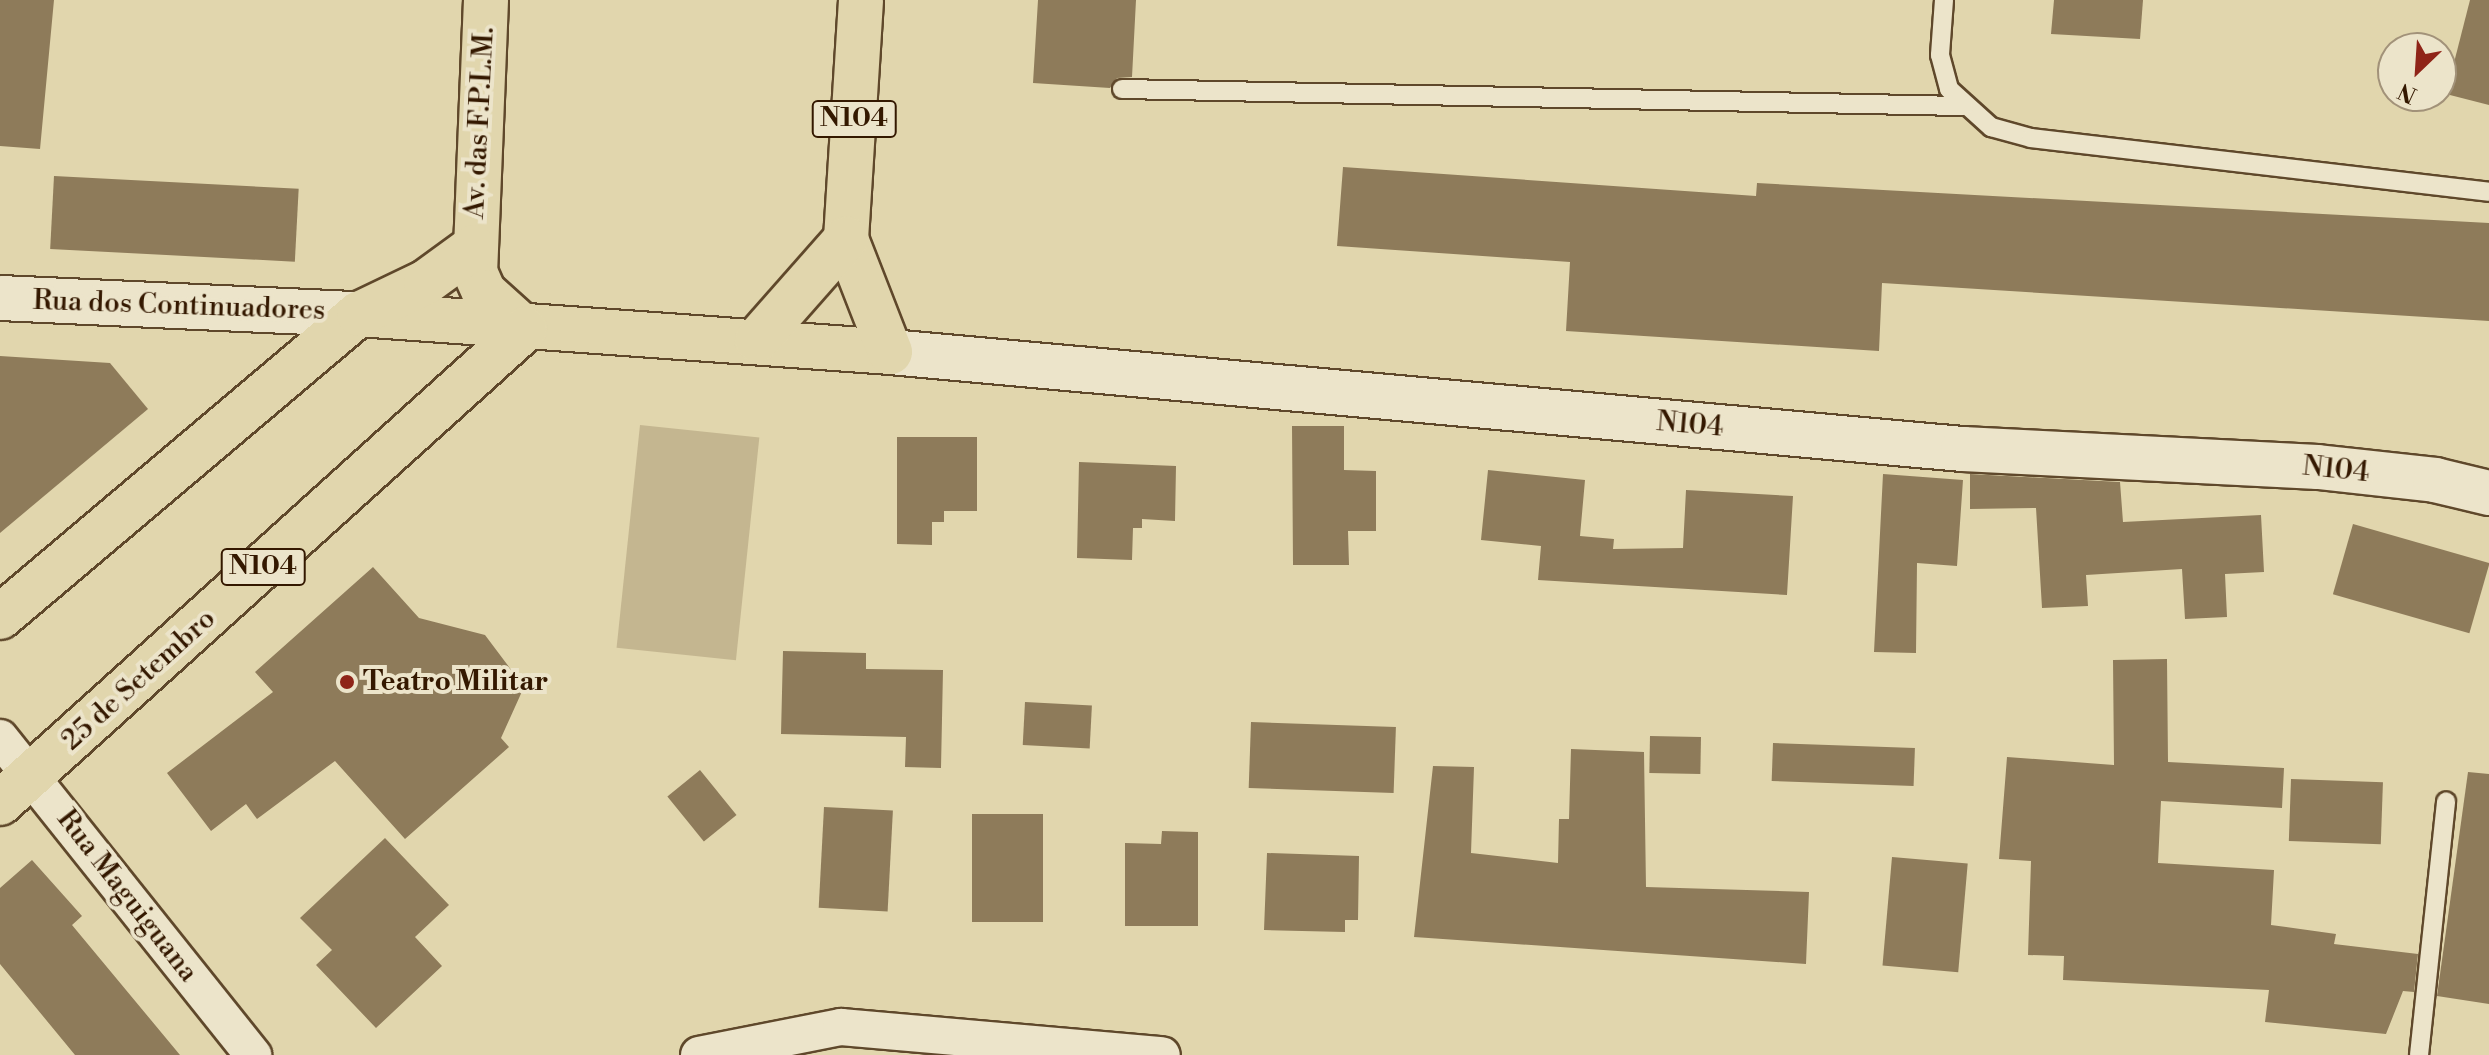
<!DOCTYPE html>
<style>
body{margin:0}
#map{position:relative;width:2489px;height:1055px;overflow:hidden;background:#e1d6ad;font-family:"Libre Bodoni",serif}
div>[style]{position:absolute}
.green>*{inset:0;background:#c4b690;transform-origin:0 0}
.building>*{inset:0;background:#8e7b5a;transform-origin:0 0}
.roads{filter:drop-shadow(2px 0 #5f482b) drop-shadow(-2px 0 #5f482b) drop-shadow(0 2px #5f482b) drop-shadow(0 -2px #5f482b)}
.service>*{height:18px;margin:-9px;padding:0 9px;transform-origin:9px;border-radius:9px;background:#ece4ca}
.minor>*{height:36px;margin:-18px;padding:0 18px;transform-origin:18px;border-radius:18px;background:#ece4ca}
.tertiary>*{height:44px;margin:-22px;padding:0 22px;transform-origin:22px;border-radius:22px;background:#ece4ca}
.primary>*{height:44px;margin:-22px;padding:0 22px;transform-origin:22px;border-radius:22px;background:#e1d6ad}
.dots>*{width:22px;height:22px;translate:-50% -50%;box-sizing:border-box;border:4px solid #ece4ca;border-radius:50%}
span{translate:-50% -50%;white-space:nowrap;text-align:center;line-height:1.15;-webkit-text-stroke:8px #ece4ca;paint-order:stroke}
.shield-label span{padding:2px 6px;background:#ece4ca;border:2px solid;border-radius:6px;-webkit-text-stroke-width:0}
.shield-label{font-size:26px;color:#341800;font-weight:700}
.street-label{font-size:28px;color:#341800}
.poi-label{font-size:28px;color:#341800;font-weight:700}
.left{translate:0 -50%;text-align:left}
.north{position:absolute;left:2377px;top:32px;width:80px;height:80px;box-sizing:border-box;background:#ece4ca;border:2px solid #a29279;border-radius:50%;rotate:205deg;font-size:22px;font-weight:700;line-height:32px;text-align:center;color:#341800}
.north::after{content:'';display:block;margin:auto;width:28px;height:36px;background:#8f2418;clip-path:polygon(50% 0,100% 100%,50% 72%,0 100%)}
</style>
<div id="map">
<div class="green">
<div style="left:640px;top:425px;width:120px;height:224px;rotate:6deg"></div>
</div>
<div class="building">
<div style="clip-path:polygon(0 0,54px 0,40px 149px,0 146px)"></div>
<div style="clip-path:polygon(1038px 0,1136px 0,1132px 77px,1117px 78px,1110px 88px,1033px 83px)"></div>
<div style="clip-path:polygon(2054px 0,2143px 0,2140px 39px,2051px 34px)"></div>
<div style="clip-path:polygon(2470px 0,2489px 0,2489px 105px,2446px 94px)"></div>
<div style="clip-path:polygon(1343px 167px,1756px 196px,1757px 183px,2489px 223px,2489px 321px,1882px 283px,1879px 351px,1566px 331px,1570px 262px,1337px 246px)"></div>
<div style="left:54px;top:176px;width:245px;height:73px;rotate:3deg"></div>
<div style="clip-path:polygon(0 356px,110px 363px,148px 409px,0 533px)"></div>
<div style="clip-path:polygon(1292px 426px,1344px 426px,1344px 470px,1376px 471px,1376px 531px,1348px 531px,1349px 565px,1293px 565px)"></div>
<div style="clip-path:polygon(897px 437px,977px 437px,977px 511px,944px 511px,944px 522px,932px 522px,932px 545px,897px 544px)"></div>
<div style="clip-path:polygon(1079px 462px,1176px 466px,1175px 521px,1142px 519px,1142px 528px,1133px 528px,1132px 560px,1077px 558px)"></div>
<div style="clip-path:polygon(1488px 470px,1585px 480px,1580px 536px,1614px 539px,1613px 549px,1683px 548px,1686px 490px,1793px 496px,1787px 595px,1538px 580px,1541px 546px,1481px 540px)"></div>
<div style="clip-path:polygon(1883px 474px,1963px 480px,1957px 566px,1917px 563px,1916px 653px,1874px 652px)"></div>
<div style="clip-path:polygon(1970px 474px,2120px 482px,2123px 522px,2261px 515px,2264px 572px,2225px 574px,2227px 617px,2185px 619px,2182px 569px,2086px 575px,2088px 606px,2042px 608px,2036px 508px,1970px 509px)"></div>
<div style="left:2353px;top:524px;width:142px;height:73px;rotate:16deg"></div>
<div style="clip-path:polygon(373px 567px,419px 618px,485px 635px,524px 687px,501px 738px,509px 747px,405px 839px,335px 761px,257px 819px,246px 804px,211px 831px,167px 773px,273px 692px,255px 672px)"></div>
<div style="clip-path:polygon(783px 651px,866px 653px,866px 669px,943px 670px,941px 768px,905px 767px,906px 737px,781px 734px)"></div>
<div style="clip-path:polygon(2167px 659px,2168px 762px,2284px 768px,2282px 808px,2161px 801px,2158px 863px,2274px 870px,2271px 925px,2336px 934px,2334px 944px,2418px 954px,2414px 992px,2403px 991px,2386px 1034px,2265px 1022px,2269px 990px,2063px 980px,2064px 956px,2028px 955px,2031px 861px,1999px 859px,2007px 757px,2114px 765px,2113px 660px)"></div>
<div style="left:1025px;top:702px;width:67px;height:43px;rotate:3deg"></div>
<div style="left:1251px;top:722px;width:145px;height:66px;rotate:2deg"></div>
<div style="left:1650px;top:736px;width:51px;height:37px;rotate:1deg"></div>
<div style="left:1773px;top:743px;width:142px;height:38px;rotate:2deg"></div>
<div style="clip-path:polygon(1571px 749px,1644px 752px,1646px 887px,1809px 892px,1806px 964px,1414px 937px,1433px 766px,1474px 767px,1471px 853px,1558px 863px,1559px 819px,1569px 819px)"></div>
<div style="left:700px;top:770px;width:58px;height:42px;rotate:51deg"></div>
<div style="clip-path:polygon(2468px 772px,2489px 774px,2489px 1004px,2437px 996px)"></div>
<div style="left:2291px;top:779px;width:92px;height:62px;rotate:2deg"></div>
<div style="left:824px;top:807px;width:69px;height:101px;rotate:3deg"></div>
<div style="left:972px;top:814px;width:71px;height:108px"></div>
<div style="clip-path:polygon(1162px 831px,1198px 832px,1198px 926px,1125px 926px,1125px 843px,1161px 844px)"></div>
<div style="clip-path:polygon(385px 838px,449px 905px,415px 937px,442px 966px,376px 1028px,316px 965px,332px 950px,300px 918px)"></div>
<div style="clip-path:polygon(1267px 853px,1359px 856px,1358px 920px,1345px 920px,1345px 932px,1264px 930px)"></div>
<div style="left:1892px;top:857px;width:76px;height:109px;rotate:5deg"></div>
<div style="clip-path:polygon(32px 860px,82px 916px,72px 925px,180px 1055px,75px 1055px,0 964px,0 888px)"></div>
</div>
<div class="roads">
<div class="service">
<div style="left:1944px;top:0;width:55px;rotate:94.2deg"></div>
<div style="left:1940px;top:55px;width:35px;rotate:75deg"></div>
<div style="left:1949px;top:89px;width:57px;rotate:42.1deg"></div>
<div style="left:1991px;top:127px;width:41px;rotate:15.4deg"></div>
<div style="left:2031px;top:138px;width:461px;rotate:6.7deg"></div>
<div style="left:1122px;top:89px;width:842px;rotate:1.16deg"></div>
<div style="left:2419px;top:1055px;width:255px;rotate:-83.9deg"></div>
</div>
<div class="minor">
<div style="left:0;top:738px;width:406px;rotate:51.4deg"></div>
<div style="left:699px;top:1055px;width:145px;rotate:-11.2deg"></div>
<div style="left:841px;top:1027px;width:322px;rotate:5deg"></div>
</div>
<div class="tertiary">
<div style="left:0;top:298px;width:359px;rotate:2.6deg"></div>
<div style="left:890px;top:352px;width:1077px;rotate:5.17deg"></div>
<div style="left:1963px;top:449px;width:355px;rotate:2.9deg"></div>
<div style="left:2318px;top:467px;width:118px;rotate:6.3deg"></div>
<div style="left:2435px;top:480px;width:56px;rotate:13.5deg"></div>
</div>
<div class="primary">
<div style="left:486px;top:0;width:272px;rotate:92.3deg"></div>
<div style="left:475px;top:272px;width:22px;rotate:66deg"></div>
<div style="left:484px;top:292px;width:55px;rotate:42.1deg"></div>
<div style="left:359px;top:314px;width:532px;rotate:4.09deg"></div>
<div style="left:890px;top:352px;width:121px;rotate:-111.3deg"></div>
<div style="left:846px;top:239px;width:239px;rotate:-86.4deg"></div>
<div style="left:757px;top:340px;width:135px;rotate:-48.6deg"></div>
<div style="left:0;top:617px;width:470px;rotate:-40.2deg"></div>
<div style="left:359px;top:314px;width:74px;rotate:-25.5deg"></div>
<div style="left:426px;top:282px;width:59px;rotate:-36.1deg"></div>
<div style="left:0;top:803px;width:707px;rotate:-42.08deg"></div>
</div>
</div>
<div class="dots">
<div style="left:347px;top:682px;background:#8f2418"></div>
</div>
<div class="shield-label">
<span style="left:854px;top:119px">N104</span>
<span style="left:263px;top:567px">N104</span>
</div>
<div class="street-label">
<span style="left:480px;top:123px;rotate:-87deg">Av. das F.P.L.M.</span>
<span style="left:179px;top:306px;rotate:2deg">Rua dos Continuadores</span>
<span style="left:1690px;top:425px;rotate:5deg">N104</span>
<span style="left:2336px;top:470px;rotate:6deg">N104</span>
<span style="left:139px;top:680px;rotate:-42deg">25 de Setembro</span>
<span style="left:127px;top:896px;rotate:52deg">Rua Maguiguana</span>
</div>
<div class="poi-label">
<span class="left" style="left:363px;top:682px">Teatro Militar</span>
</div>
<div class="north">N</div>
</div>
